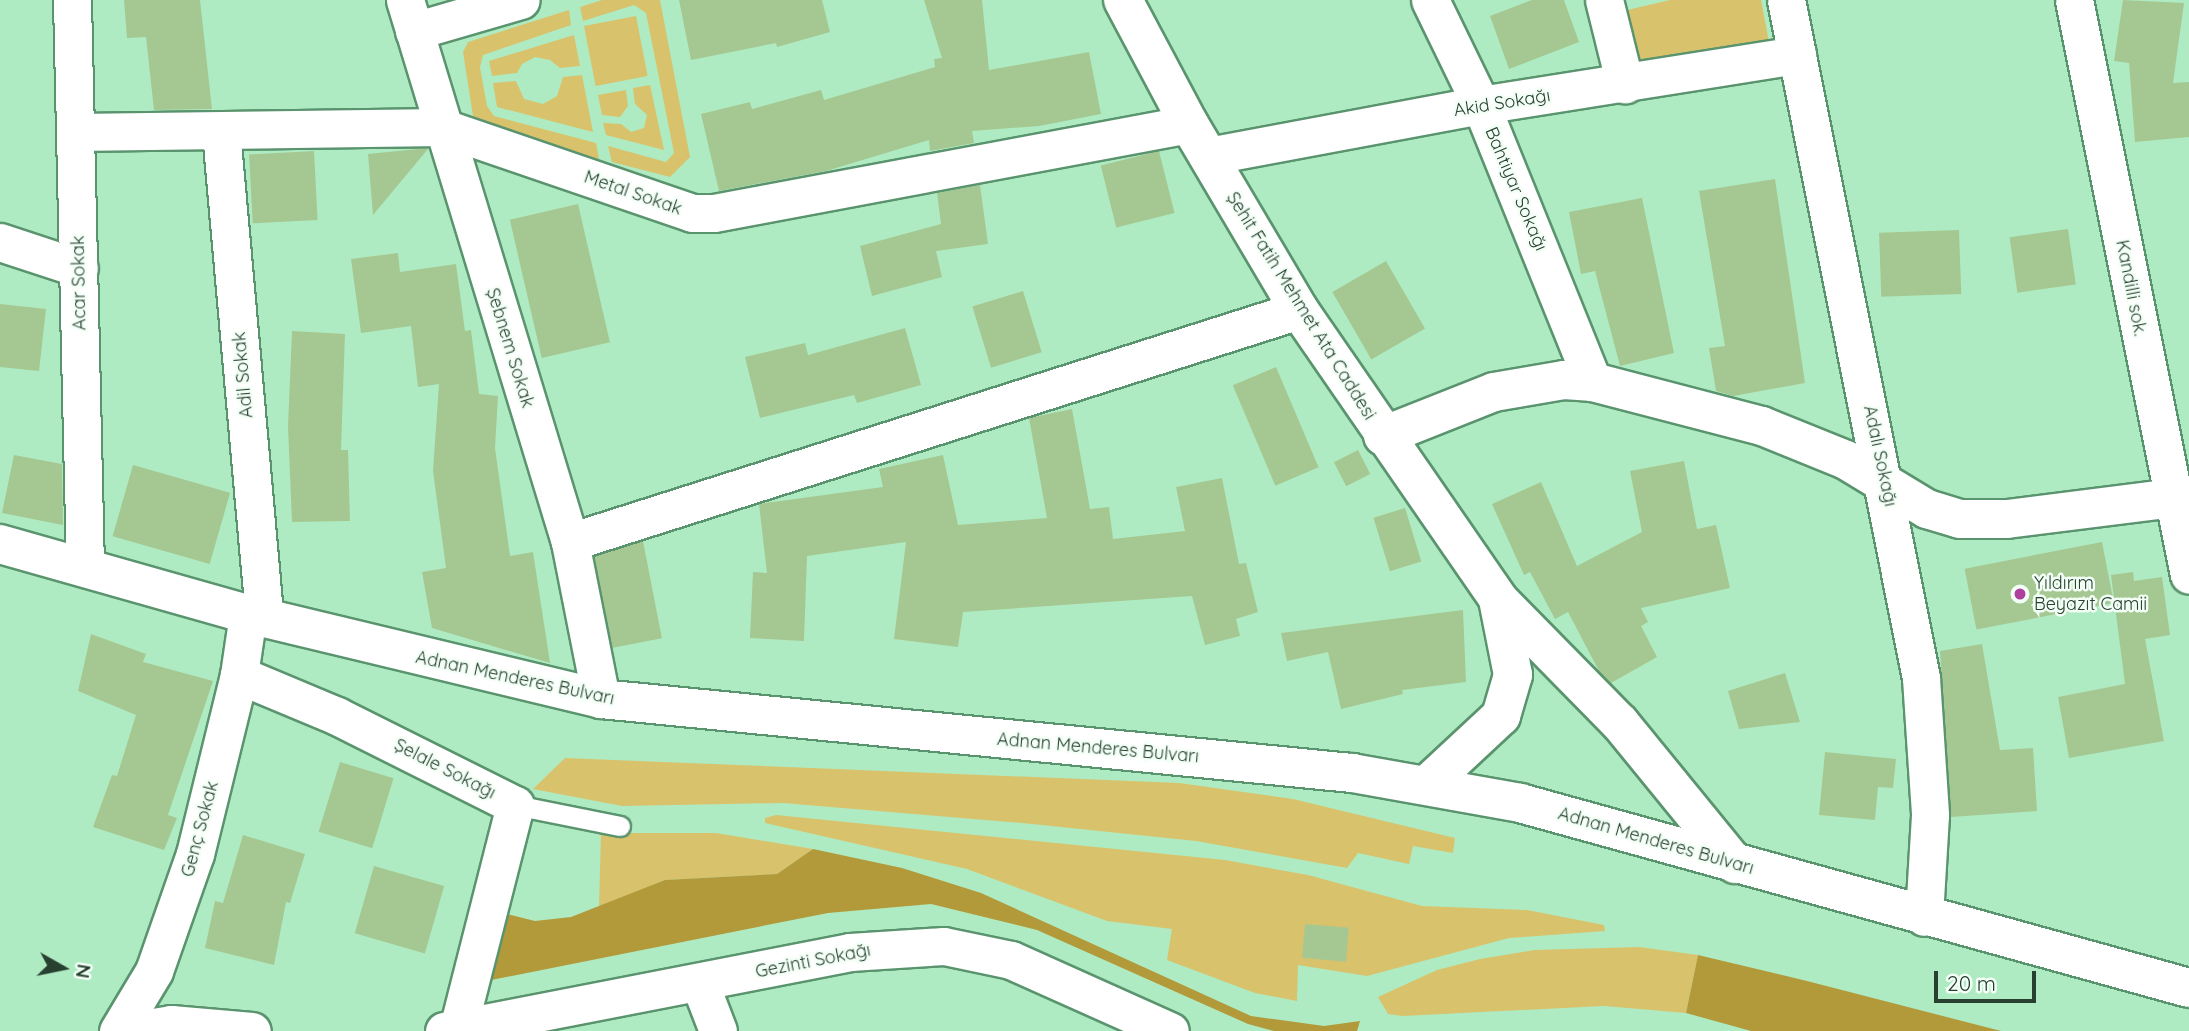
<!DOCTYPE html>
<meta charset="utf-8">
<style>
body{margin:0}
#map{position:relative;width:2189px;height:1031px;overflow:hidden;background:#afebc2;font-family:Quicksand,sans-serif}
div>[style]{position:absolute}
.green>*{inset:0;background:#d9c26c;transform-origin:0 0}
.forest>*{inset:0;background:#b29a3b}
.building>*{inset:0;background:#a5c892;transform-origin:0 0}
.roads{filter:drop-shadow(2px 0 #5a946e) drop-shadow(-2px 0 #5a946e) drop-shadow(0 2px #5a946e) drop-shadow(0 -2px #5a946e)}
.service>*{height:19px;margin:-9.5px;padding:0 9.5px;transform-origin:9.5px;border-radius:9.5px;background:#fff}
.minor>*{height:37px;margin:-18.5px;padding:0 18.5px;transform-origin:18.5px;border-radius:18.5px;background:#fff}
.tertiary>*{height:38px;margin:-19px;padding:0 19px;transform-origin:19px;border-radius:19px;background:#fff}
.secondary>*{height:38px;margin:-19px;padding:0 19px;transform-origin:19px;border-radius:19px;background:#fff}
.dots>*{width:19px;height:19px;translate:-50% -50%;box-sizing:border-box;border:4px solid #f3fff6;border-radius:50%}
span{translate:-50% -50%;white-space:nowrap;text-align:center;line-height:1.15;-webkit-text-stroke:5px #f3fff6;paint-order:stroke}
.street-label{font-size:18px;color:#274030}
.poi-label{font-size:18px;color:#274030}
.left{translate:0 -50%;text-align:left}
.north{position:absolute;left:28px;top:933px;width:70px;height:70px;-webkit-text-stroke:5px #f3fff6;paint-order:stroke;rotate:99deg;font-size:19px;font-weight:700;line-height:28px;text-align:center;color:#274030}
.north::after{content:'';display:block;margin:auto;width:24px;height:32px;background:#274030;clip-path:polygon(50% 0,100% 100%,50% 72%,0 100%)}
.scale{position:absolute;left:1934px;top:971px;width:102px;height:32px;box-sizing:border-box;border:4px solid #274030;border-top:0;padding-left:9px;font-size:21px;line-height:24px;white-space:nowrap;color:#274030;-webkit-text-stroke:5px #f3fff6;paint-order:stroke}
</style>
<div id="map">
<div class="green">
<div style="clip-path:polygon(602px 0,660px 0,690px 157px,670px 177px,612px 162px,608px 146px,666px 162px,674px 153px,646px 13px,634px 5px,583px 21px,580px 7px)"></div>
<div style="clip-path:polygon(1670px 0,1761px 0,1770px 47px,1637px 66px,1623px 11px)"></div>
<div style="clip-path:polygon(569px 10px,571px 25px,483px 55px,480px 67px,487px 106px,494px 116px,596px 143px,599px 159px,487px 130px,473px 116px,463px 52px,468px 42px)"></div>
<div style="left:636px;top:16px;width:61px;height:53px;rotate:79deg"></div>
<div style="clip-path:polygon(574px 35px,580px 66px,560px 68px,550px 60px,535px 57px,522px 64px,517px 73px,492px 76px,489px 61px)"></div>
<div style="clip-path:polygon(582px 75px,593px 132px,497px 107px,493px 83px,516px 81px,524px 99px,543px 104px,557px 96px,563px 77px)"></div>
<div style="clip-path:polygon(650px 85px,664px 150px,606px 135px,603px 123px,621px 124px,631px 132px,644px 128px,647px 115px,635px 104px,633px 88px)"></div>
<div style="clip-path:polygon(626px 90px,628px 106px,620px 117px,602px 115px,598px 95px)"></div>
<div style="clip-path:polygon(565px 758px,1179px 783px,1293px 799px,1455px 838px,1453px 853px,1413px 846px,1409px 864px,1358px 853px,1347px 868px,1196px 841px,1022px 823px,783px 803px,622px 806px,533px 789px)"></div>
<div style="clip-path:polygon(776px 815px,1225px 860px,1308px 875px,1422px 906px,1527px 910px,1604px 925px,1605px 931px,1509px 938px,1367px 976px,1298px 965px,1297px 1001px,1255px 993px,1167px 960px,1172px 929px,1107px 921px,967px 869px,765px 823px,765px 818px)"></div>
<div style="clip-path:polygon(601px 833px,716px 833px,813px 849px,777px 874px,665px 880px,599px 907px)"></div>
<div style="clip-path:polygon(1639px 947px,1698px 955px,1686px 1013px,1604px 1006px,1402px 1016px,1388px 1014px,1378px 997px,1437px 970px,1480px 959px,1535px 950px)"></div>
</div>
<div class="forest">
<div style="clip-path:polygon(813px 849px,902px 868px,981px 893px,1251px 1016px,1324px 1026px,1360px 1021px,1357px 1031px,1274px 1031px,1248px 1024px,1037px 930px,931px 904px,828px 913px,486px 981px,503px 913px,535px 921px,571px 917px,665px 880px,777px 874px)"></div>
<div style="clip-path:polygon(1698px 955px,1807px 981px,2001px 1031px,1751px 1031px,1686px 1013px)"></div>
</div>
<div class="building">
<div style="clip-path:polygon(124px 0,200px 0,212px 109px,154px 110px,146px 37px,127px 38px)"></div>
<div style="clip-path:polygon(679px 0,822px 0,830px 32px,777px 47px,776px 43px,691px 60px)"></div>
<div style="clip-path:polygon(924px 0,982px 0,989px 70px,1089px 52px,1101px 114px,1039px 126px,972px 131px,974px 143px,930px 151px,929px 140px,826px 171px,719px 191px,701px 114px,750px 102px,752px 109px,821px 90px,824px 100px,935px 67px,934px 59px,942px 58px)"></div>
<div style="clip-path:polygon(1532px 0,1564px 0,1579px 42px,1509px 69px,1490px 16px)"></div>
<div style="clip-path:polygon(2123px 0,2184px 3px,2173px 83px,2189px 82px,2189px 137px,2135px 142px,2129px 63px,2114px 61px)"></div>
<div style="clip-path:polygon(428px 148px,428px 149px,373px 215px,368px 154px)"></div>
<div style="left:314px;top:151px;width:69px;height:65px;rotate:87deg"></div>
<div style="left:1159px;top:151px;width:64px;height:60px;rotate:76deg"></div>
<div style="clip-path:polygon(1775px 179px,1805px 383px,1733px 396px,1716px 391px,1709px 348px,1725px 346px,1699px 191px)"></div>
<div style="clip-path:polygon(980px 185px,988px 244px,936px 251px,942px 277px,872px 296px,860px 246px,941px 224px,937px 193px)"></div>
<div style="clip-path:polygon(1642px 198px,1674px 353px,1620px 366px,1595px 271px,1581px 274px,1569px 212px)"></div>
<div style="left:578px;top:204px;width:142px;height:70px;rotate:77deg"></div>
<div style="left:2068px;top:229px;width:56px;height:59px;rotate:82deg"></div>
<div style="left:1959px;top:230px;width:64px;height:80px;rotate:88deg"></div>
<div style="clip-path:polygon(398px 253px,400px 272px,456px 264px,465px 331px,471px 330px,479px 394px,498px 396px,495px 448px,510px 556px,533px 552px,550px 663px,432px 628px,422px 572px,446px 568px,433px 471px,439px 384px,418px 387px,411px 326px,361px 333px,351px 259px)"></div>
<div style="left:1386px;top:261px;width:78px;height:62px;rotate:60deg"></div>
<div style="left:1023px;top:291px;width:64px;height:53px;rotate:73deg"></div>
<div style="clip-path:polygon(0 304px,46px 309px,39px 371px,0 367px)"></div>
<div style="clip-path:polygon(905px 328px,921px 385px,857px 403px,854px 395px,760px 418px,745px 357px,805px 343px,808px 355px)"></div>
<div style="clip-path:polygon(292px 331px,345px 334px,341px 450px,348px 450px,350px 521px,292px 522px,288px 427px)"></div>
<div style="left:1276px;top:367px;width:109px;height:47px;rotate:67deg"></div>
<div style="clip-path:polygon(1072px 409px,1090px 509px,1109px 507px,1113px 539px,1185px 531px,1176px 487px,1222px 478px,1239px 564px,1246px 563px,1258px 612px,1236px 619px,1240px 636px,1205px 645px,1192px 596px,963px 612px,958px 647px,894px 639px,906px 542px,807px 556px,804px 641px,750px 638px,753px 572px,767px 573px,759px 504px,883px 487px,879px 469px,943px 455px,958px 525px,1047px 518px,1029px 418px)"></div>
<div style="left:1358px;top:450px;width:27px;height:27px;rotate:63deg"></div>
<div style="clip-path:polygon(14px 455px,62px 464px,63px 525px,2px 513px)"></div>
<div style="clip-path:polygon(1684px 461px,1697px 529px,1716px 525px,1730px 588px,1641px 608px,1648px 622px,1641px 626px,1657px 657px,1611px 683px,1599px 671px,1568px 612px,1555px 619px,1530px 572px,1524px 575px,1492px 504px,1541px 482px,1577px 566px,1642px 532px,1630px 471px)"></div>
<div style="left:133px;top:465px;width:101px;height:74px;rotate:16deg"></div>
<div style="left:1405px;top:508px;width:56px;height:33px;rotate:73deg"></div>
<div style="left:643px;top:541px;width:99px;height:51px;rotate:79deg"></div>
<div style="left:2102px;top:542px;width:62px;height:140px;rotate:79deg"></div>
<div style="clip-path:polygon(2133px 572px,2134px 581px,2162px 577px,2170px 635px,2145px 639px,2164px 741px,2069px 758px,2058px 697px,2125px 684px,2111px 575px)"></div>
<div style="clip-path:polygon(1463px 610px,1466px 682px,1402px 690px,1403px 694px,1341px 709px,1328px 652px,1287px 661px,1281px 633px)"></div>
<div style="clip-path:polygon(91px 634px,146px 654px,143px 662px,213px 681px,168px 815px,177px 818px,164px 850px,93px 827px,112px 775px,117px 776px,136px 715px,78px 691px)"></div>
<div style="clip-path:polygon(1982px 644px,2000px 750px,2033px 748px,2037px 811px,1951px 817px,1940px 651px)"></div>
<div style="clip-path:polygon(1785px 673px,1800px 722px,1739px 729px,1728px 691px)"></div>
<div style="clip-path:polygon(1825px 752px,1896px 759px,1893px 788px,1878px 787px,1875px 820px,1819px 815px)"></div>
<div style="left:340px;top:762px;width:56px;height:73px;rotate:17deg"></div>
<div style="clip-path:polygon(243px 835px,305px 854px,290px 903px,286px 902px,274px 965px,205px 948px,215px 901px,223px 903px)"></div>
<div style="left:374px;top:866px;width:73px;height:70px;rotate:16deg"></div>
<div style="left:1305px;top:924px;width:44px;height:34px;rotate:5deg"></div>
</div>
<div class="roads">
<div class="service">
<div style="left:515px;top:805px;width:107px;rotate:11.3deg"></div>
</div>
<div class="minor">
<div style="left:72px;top:0;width:567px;rotate:88.69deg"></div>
<div style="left:405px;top:0;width:567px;rotate:73.07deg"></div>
<div style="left:570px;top:542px;width:160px;rotate:78.8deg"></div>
<div style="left:1430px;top:0;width:117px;rotate:64.1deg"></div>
<div style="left:1481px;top:105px;width:299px;rotate:68deg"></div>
<div style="left:1604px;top:0;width:87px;rotate:76deg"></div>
<div style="left:1786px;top:0;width:691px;rotate:78.74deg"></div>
<div style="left:1921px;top:678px;width:137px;rotate:86.2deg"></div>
<div style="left:1930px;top:815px;width:102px;rotate:93.4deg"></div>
<div style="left:2074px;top:0;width:586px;rotate:78.69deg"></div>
<div style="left:414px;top:31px;width:111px;rotate:-16.2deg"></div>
<div style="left:76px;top:132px;width:365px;rotate:-0.8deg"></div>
<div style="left:441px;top:127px;width:265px;rotate:18.9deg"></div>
<div style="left:692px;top:213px;width:22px"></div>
<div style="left:714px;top:213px;width:483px;rotate:-10.6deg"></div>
<div style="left:221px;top:132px;width:488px;rotate:84.9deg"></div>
<div style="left:1208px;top:156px;width:278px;rotate:-10.6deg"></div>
<div style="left:1481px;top:105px;width:320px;rotate:-9deg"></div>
<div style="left:0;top:242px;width:83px;rotate:18.2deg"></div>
<div style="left:570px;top:542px;width:765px;rotate:-17.65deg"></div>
<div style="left:239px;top:675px;width:106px;rotate:22.7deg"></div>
<div style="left:337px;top:716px;width:199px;rotate:26.6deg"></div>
<div style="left:515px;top:805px;width:231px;rotate:104.3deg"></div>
<div style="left:700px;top:984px;width:50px;rotate:69deg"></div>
<div style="left:118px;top:1031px;width:70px;rotate:-59deg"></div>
<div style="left:154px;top:971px;width:124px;rotate:-70.7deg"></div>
<div style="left:195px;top:854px;width:184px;rotate:-76.2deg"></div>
<div style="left:239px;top:675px;width:62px;rotate:-81.6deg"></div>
<div style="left:130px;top:1031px;width:42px;rotate:-9.7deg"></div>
<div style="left:171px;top:1024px;width:81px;rotate:4.9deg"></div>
<div style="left:444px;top:1031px;width:414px;rotate:-11deg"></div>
<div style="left:850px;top:952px;width:94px;rotate:-3.7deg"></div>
<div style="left:944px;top:946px;width:68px;rotate:11.8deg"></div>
<div style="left:1011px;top:960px;width:174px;rotate:24.1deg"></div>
</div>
<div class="tertiary">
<div style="left:1383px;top:436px;width:119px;rotate:-21.6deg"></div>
<div style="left:1494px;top:392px;width:71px;rotate:-9.7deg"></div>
<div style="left:1564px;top:380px;width:29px;rotate:4deg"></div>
<div style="left:1593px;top:382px;width:175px;rotate:14.6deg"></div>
<div style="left:1762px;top:426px;width:91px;rotate:22deg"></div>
<div style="left:1846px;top:460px;width:95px;rotate:31.2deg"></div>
<div style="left:1927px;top:509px;width:34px;rotate:17deg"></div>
<div style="left:1960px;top:519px;width:47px"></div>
<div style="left:2007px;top:519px;width:183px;rotate:-7.2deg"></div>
</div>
<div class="secondary">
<div style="left:1123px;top:0;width:140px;rotate:62deg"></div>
<div style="left:1189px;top:124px;width:216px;rotate:59.4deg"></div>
<div style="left:1299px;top:310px;width:351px;rotate:55.4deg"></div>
<div style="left:0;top:544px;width:258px;rotate:15.8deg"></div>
<div style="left:248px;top:614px;width:363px;rotate:13.5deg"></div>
<div style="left:601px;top:699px;width:755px;rotate:5.63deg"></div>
<div style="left:1352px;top:773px;width:171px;rotate:10.1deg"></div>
<div style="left:1520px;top:803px;width:694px;rotate:15.46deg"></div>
<div style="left:1428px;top:784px;width:100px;rotate:-43deg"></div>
<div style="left:1501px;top:716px;width:43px;rotate:-73.7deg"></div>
<div style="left:1513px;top:675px;width:77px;rotate:-101.2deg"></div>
<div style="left:1498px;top:599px;width:174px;rotate:45.5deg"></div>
<div style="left:1620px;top:723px;width:182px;rotate:50.8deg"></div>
</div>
</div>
<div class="dots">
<div style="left:2020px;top:594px;background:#af409d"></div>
</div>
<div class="street-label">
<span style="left:1502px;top:103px;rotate:-9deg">Akid Sokağı</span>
<span style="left:1516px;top:189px;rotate:67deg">Bahtiyar Sokağı</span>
<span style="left:633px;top:193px;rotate:19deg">Metal Sokak</span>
<span style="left:79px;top:283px;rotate:-91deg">Acar Sokak</span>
<span style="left:2131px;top:288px;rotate:79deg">Kandilli sok.</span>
<span style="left:1301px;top:306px;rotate:58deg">Şehit Fatih Mehmet Ata Caddesi</span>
<span style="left:510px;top:348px;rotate:73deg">Şebnem Sokak</span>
<span style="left:243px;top:375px;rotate:-95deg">Adil Sokak</span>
<span style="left:1880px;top:456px;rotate:78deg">Adalı Sokağı</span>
<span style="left:515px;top:678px;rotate:12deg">Adnan Menderes Bulvarı</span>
<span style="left:1098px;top:748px;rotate:5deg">Adnan Menderes Bulvarı</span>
<span style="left:445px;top:769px;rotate:27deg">Şelale Sokağı</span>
<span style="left:200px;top:829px;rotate:-75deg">Genç Sokak</span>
<span style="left:1656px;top:841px;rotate:16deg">Adnan Menderes Bulvarı</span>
<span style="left:813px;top:961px;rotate:-11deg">Gezinti Sokağı</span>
</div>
<div class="poi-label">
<span class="left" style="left:2034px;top:594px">Yıldırım<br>Beyazıt Camii</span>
</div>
<div class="north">N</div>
<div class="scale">20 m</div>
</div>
